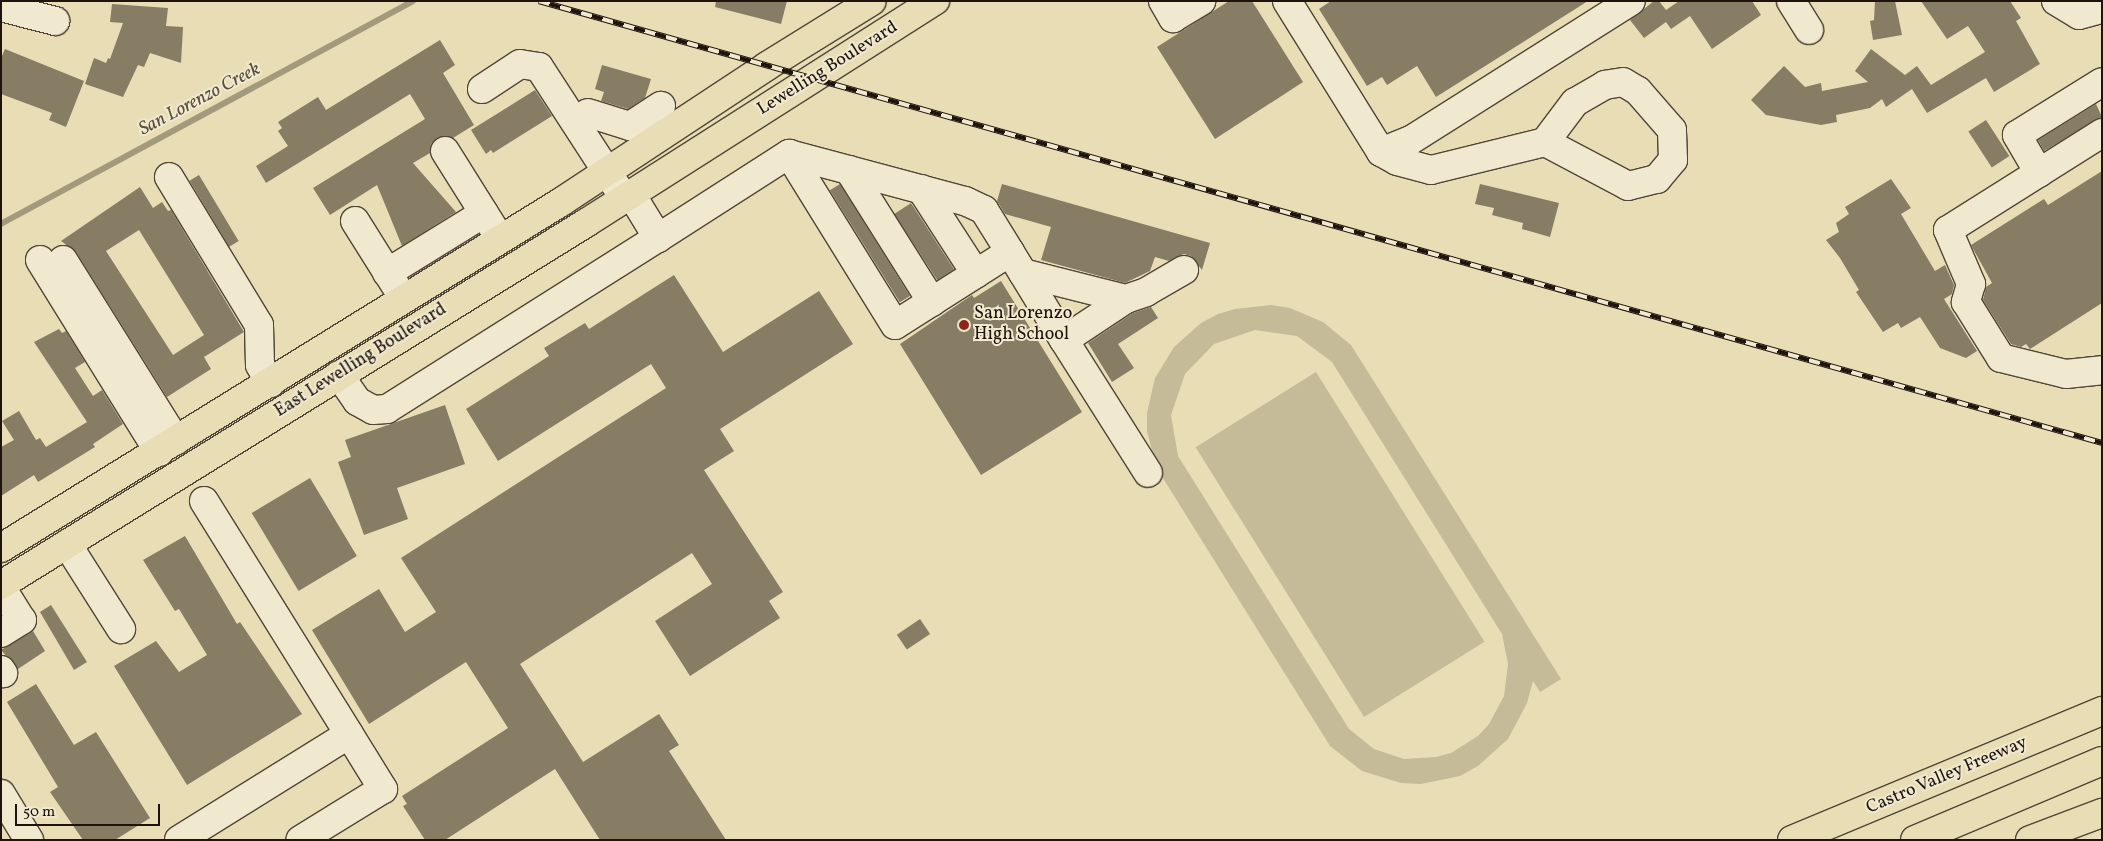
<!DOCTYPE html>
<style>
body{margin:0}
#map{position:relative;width:2103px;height:841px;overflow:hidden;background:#e8ddb5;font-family:Vollkorn,serif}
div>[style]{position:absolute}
.green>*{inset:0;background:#c6bb98;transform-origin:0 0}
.stream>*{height:5.5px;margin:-2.75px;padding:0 2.75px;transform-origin:2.75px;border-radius:2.75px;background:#a3997c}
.building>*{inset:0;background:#877d64;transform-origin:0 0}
.roads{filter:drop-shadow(1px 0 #504637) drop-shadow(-1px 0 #504637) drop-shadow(0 1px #504637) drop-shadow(0 -1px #504637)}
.minor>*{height:28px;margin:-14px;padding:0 14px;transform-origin:14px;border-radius:14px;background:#f0e9cf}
.major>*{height:28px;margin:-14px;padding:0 14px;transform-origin:14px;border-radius:14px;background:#e8ddb5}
.highway>*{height:28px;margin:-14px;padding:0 14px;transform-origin:14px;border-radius:14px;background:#e8ddb5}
.rail>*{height:5.5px;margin-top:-2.75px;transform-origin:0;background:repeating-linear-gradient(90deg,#f0e9cf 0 11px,#1e140d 0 22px);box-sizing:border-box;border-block:1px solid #1e140d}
.dots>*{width:14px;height:14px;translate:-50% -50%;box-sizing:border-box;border:2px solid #f0e9cf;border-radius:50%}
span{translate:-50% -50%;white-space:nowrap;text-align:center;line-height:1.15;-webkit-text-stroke:4px #f0e9cf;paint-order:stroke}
.street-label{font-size:18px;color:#1e140d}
.poi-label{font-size:18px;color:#1e140d}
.left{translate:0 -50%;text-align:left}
.water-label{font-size:19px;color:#5a503f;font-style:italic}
.frame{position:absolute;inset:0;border:2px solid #1e140d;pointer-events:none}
.scale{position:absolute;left:15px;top:804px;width:145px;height:22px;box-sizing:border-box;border:2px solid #1e140d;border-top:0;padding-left:6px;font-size:15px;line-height:18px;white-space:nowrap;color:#1e140d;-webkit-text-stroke:4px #f0e9cf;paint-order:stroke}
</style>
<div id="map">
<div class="green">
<div style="clip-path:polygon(evenodd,1271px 305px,1290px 308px,1323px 322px,1351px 345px,1561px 679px,1540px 692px,1533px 681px,1527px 703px,1508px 739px,1478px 766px,1460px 776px,1421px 784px,1401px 783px,1362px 771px,1330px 746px,1156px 467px,1147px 431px,1147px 413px,1155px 378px,1174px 347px,1201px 323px,1218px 314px,1235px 309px,1271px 305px,1255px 330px,1297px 336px,1332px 362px,1502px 634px,1508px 664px,1504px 696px,1489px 724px,1478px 736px,1451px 753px,1436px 757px,1404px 759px,1374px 749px,1349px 729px,1178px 456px,1171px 415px,1185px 374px,1214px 344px,1255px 330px)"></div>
<div style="left:1316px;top:372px;width:318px;height:142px;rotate:58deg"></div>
</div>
<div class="stream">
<div style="left:1px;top:224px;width:468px;rotate:-28.4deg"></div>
</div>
<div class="building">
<div style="clip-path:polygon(716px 1px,787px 1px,781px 24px,715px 7px)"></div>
<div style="clip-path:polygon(1229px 1px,1252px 1px,1303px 82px,1215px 139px,1157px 47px)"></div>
<div style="clip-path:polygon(1331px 1px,1588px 1px,1436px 97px,1417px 66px,1387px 85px,1382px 77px,1367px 86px,1319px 9px)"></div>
<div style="clip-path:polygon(1654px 1px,1659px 1px,1666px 10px,1679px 1px,1752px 1px,1761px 15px,1712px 49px,1690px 16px,1671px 29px,1666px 22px,1644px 38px,1630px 20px)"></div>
<div style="clip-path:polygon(1875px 1px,1895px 1px,1902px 35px,1873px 40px,1870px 21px,1874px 20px)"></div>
<div style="clip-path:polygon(1921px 1px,2010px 1px,2021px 18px,2016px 21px,2040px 64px,1994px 92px,1986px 78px,1927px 113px,1912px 89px,1886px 107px,1882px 99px,1870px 108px,1836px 115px,1837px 122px,1821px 125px,1766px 115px,1751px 100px,1784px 66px,1805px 87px,1821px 83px,1822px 91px,1868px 82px,1855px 71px,1871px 49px,1905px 75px,1917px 66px,1931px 85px,1985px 52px,1968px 26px,1947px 39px)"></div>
<div style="clip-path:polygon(112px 4px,168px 8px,166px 26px,183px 27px,181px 63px,150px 53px,144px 67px,138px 65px,123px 97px,85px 84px,94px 58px,106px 63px,108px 58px,110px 59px,123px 23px,110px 22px)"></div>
<div style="clip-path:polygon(440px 40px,455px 65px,443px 73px,474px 125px,453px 138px,437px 138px,431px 144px,430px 153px,413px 163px,456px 212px,402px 246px,377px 185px,330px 215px,313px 188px,425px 119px,410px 94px,266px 183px,256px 166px,288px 146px,278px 131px,282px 128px,278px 122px,318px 97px,326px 110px)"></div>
<div style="clip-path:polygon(5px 49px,84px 81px,66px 127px,49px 120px,52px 113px,1px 94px,1px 58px)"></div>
<div style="clip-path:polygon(602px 65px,651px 79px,645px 98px,628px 109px,601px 101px,604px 92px,595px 89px)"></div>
<div style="clip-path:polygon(535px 90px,552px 116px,493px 153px,491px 150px,486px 154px,471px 130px)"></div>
<div style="clip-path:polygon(2096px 104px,2102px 117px,2044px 151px,2038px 140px)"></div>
<div style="left:1986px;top:120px;width:43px;height:21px;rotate:57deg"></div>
<div style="clip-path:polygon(2102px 171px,2102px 303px,2030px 349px,2026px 344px,2021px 347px,2011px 344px,1983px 300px,1986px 287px,1992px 283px,1971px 245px,2044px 199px,2048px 205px)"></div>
<div style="left:199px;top:175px;width:77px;height:11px;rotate:59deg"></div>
<div style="clip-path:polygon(1891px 179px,1911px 208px,1901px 214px,1935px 271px,1945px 265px,1954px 285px,1952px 294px,1944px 299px,1977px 351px,1966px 358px,1940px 348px,1920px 317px,1901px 328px,1898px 323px,1883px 332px,1856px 292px,1859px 290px,1840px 258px,1826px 240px,1839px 232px,1836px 223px,1849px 214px,1845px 207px)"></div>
<div style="left:840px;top:184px;width:132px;height:12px;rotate:58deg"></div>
<div style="clip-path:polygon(1002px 184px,1210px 243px,1202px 270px,1191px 256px,1184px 254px,1169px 261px,1155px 257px,1150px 271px,1125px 283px,1041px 260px,1051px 227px,1005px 214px,997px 201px)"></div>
<div style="clip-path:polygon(1480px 184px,1559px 203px,1550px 237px,1522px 229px,1523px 223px,1492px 215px,1494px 208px,1475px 204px)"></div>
<div style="clip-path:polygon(evenodd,140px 187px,153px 208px,162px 202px,168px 211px,171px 210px,244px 332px,204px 357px,211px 369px,167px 397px,76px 252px,61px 241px,140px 187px,139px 230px,204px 335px,173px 355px,106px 251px,139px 230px)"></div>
<div style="left:911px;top:203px;width:79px;height:20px;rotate:57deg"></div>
<div style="clip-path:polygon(674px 275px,723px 352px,819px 291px,853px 344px,720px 429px,734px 451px,704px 470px,783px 592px,769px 601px,780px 618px,690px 676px,655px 621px,712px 584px,692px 553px,520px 664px,583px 762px,659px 714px,679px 745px,669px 751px,726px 840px,600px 840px,555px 769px,445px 840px,425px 840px,403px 806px,407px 804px,402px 796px,508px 728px,466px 662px,369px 724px,312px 630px,379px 589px,405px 632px,436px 612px,401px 558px,666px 388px,651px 364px,498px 461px,466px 409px,549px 356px,544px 348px,585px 323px,589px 329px)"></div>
<div style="clip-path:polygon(1001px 281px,1082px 412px,981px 475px,900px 344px,972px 295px,974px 298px)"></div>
<div style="clip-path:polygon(1151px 307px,1158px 318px,1118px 344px,1134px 368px,1112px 382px,1088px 343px,1133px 313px)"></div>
<div style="clip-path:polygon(59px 329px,62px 333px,66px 331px,85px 362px,75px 368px,93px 396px,102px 390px,123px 424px,93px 444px,95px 447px,38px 482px,34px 475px,1px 496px,1px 447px,14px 440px,2px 421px,19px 411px,36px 440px,40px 438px,46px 447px,87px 422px,34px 342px)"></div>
<div style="clip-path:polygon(445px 405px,465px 464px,397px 488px,408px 519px,364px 535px,338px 462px,351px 457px,345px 440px)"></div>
<div style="left:310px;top:478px;width:91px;height:68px;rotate:59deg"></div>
<div style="clip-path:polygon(185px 536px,237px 624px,240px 622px,302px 714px,187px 785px,114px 666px,156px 641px,179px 672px,207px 655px,179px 609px,175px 611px,143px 560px)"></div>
<div style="clip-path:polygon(51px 605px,87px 662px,74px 670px,40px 612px)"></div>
<div style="left:920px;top:619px;width:18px;height:28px;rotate:56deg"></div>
<div style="clip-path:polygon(33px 631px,45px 651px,18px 669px,1px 650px)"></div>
<div style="clip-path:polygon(36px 684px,74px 745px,96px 732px,150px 818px,115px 840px,83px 840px,50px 792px,58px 787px,7px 702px)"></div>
</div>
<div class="roads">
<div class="minor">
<div style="left:1163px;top:1px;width:20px;rotate:60deg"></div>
<div style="left:1173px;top:18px;width:33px;rotate:-31deg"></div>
<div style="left:1287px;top:1px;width:178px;rotate:58.1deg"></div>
<div style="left:1381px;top:152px;width:32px;rotate:-22deg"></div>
<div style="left:1411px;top:140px;width:260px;rotate:-32.3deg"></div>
<div style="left:1791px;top:1px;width:34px;rotate:58deg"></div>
<div style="left:2056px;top:1px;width:27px;rotate:31deg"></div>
<div style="left:2079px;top:15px;width:24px;rotate:-15deg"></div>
<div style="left:1px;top:7px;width:56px;rotate:14.5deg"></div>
<div style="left:482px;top:89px;width:45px;rotate:-33.3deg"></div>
<div style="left:520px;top:64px;width:19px;rotate:9deg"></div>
<div style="left:539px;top:67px;width:156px;rotate:57deg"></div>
<div style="left:588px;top:113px;width:44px;rotate:17.2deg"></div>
<div style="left:630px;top:126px;width:37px;rotate:-33deg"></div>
<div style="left:2102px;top:133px;width:182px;rotate:147.8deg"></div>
<div style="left:1948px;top:230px;width:59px;rotate:66.9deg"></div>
<div style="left:1971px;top:284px;width:19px;rotate:106deg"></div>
<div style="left:1966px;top:302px;width:66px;rotate:58deg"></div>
<div style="left:2001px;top:358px;width:67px;rotate:13.8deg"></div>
<div style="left:2066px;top:374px;width:36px;rotate:-6deg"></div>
<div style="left:445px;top:151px;width:92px;rotate:57.9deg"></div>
<div style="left:1381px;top:152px;width:18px;rotate:29deg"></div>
<div style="left:1397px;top:161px;width:35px;rotate:15deg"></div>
<div style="left:1431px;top:170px;width:117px;rotate:-13.8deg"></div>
<div style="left:1545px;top:142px;width:94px;rotate:27.9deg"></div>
<div style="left:1628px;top:186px;width:30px;rotate:-14deg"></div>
<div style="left:1657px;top:179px;width:25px;rotate:-50deg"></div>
<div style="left:1673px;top:160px;width:30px;rotate:-92deg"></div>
<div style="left:1672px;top:130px;width:52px;rotate:-131.1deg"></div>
<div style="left:1638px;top:91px;width:17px;rotate:-149deg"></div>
<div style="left:1623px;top:82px;width:18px;rotate:171deg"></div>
<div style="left:1605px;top:85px;width:34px;rotate:150deg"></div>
<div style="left:1575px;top:102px;width:50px;rotate:126.9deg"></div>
<div style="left:849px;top:170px;width:156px;rotate:57.8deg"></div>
<div style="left:2039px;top:173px;width:44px;rotate:-120.1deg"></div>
<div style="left:2017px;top:135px;width:100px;rotate:-31.9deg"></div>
<div style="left:169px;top:177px;width:173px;rotate:58.7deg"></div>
<div style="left:259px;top:325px;width:40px;rotate:88.6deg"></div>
<div style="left:260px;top:365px;width:21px;rotate:61deg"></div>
<div style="left:921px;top:189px;width:101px;rotate:57.1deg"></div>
<div style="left:631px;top:194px;width:52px;rotate:58.5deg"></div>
<div style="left:658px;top:238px;width:156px;rotate:-32.7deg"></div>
<div style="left:789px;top:154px;width:182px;rotate:15deg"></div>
<div style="left:965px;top:201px;width:21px;rotate:25deg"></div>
<div style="left:984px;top:210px;width:49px;rotate:58.2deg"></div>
<div style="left:1010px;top:252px;width:136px;rotate:147.6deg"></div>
<div style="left:895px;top:325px;width:201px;rotate:-121.8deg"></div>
<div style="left:355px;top:221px;width:79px;rotate:57.9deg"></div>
<div style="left:1010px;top:252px;width:103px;rotate:58.5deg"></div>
<div style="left:1064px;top:340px;width:74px;rotate:-33.5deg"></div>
<div style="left:1126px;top:299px;width:21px;rotate:-19deg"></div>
<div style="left:1146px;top:292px;width:44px;rotate:-30.1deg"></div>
<div style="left:40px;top:260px;width:226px;rotate:58.2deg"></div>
<div style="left:63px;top:260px;width:213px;rotate:58deg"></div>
<div style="left:387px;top:273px;width:114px;rotate:-31.7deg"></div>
<div style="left:1023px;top:273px;width:106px;rotate:14.2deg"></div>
<div style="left:1064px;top:340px;width:157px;rotate:57.7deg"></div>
<div style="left:339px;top:375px;width:32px;rotate:55deg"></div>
<div style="left:357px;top:401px;width:18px;rotate:29deg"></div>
<div style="left:373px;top:410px;width:14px;rotate:-4deg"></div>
<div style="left:387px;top:409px;width:320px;rotate:-32.3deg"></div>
<div style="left:204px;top:501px;width:274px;rotate:58.1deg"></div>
<div style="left:67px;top:544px;width:101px;rotate:57.6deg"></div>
<div style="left:1px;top:587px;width:39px;rotate:58deg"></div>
<div style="left:22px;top:620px;width:25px;rotate:148deg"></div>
<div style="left:1px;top:670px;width:4px;rotate:56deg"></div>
<div style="left:1px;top:794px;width:54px;rotate:58.7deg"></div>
<div style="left:179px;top:840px;width:200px;rotate:-31.9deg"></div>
<div style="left:349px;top:734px;width:65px;rotate:58.3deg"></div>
<div style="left:383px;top:789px;width:97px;rotate:148.4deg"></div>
</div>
<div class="major">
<div style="left:1px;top:548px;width:658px;rotate:-31.71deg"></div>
<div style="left:561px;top:202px;width:247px;rotate:-33.4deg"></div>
<div style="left:767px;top:66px;width:123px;rotate:-31.8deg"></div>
<div style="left:1px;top:585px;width:688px;rotate:-31.75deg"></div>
<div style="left:586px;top:223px;width:414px;rotate:-32.5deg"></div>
</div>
<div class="highway">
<div style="left:1792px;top:840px;width:336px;rotate:-22.6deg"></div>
<div style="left:1915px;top:840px;width:203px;rotate:-22.9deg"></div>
<div style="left:2030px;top:840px;width:77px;rotate:-20.6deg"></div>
</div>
</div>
<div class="rail">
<div style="left:539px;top:1px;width:1624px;rotate:15.79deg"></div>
</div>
<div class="dots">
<div style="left:964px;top:325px;background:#8f2418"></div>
</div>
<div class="street-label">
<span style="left:828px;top:69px;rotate:-32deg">Lewelling Boulevard</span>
<span style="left:361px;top:361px;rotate:-32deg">East Lewelling Boulevard</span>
<span style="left:1947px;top:776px;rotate:-23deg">Castro Valley Freeway</span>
</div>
<div class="poi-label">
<span class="left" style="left:974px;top:325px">San Lorenzo<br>High School</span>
</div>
<div class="water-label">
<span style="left:200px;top:100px;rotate:-28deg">San Lorenzo Creek</span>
</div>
<div class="frame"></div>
<div class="scale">50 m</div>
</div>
